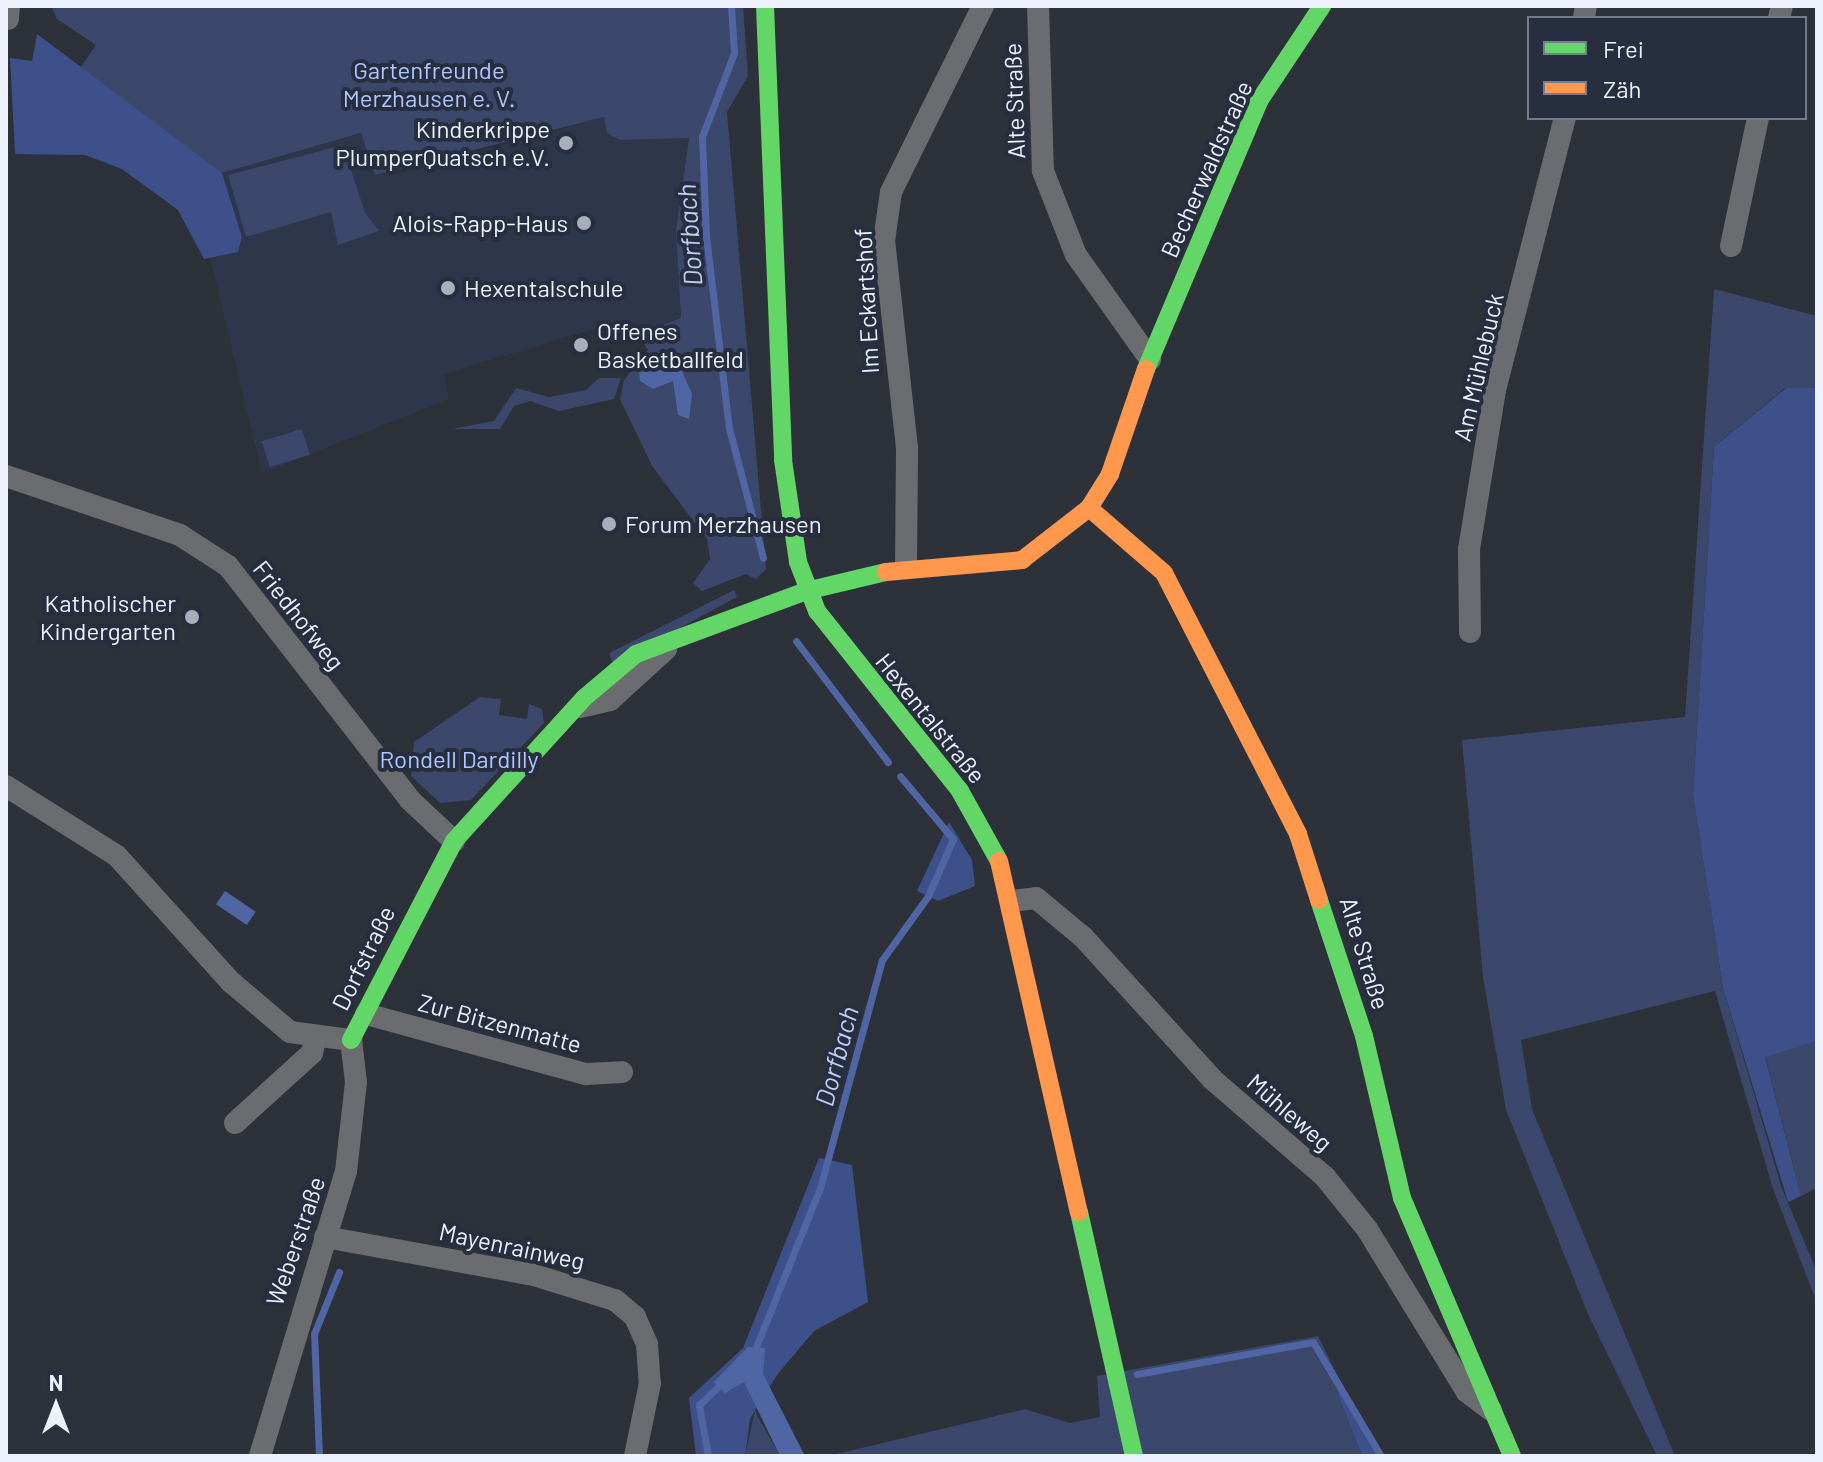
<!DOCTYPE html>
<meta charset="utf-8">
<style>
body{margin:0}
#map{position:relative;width:1823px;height:1462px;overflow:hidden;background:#2d313a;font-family:Barlow,sans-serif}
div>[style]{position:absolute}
.built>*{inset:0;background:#2e364c}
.green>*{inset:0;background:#3b476b;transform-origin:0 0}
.forest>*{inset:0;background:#3d5089}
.water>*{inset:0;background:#5066a4;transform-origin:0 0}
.stream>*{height:7px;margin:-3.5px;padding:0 3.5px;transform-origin:3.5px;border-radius:3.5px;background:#5066a4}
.street>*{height:22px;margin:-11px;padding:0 11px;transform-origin:11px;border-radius:11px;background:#6a6c70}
.fast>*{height:18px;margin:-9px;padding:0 9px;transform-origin:9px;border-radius:9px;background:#63d668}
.slow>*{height:18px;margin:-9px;padding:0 9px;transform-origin:9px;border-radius:9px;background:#ff974d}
.dots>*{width:22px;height:22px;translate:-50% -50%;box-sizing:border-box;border:4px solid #272e40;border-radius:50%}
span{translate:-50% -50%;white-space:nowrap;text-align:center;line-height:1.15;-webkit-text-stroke:8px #272e40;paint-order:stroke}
.park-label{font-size:24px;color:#b0c6fe}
.street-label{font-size:24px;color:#eef2ff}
.poi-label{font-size:24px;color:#eef2ff}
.right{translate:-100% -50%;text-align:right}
.left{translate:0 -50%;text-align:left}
.water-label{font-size:26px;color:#bfcef4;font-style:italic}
.frame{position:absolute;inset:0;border:8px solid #eef2ff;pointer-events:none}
.legend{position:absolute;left:1527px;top:16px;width:280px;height:104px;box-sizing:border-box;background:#272e40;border:2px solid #777c8c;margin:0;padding:10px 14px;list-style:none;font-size:24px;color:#eef2ff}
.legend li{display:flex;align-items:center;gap:16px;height:40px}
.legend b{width:40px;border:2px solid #777c8c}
.north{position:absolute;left:16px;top:1366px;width:80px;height:80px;-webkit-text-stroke:6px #272e40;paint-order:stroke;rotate:0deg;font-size:22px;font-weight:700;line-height:32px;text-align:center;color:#eef2ff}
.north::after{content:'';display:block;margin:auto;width:28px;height:36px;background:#eef2ff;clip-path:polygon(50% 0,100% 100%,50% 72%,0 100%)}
</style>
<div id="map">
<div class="built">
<div style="clip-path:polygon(604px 117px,620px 140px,689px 138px,676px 231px,681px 318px,639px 334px,628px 319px,444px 374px,449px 399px,262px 473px,210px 258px,238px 252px,242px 237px,222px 173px,362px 133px,395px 174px)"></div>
</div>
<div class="green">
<div style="clip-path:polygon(51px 6px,743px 6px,748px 76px,727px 112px,766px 569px,756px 579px,746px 574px,702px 591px,693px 583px,710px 559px,707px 539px,652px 466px,620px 399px,624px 380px,648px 350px,639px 334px,681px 318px,676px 231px,689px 138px,620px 140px,607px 133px,604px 117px,375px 175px,361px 133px,222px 173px,78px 71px,96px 45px,57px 19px)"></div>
<div style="clip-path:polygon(343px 145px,365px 213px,379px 231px,338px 245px,331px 212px,246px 237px,228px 175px)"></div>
<div style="clip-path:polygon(1714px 289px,1817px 316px,1817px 388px,1785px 388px,1714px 447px,1693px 795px,1723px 988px,1781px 1186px,1817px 1272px,1817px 1303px,1773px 1189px,1715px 991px,1521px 1040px,1532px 1109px,1675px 1456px,1657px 1456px,1588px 1314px,1506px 1110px,1483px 977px,1462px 740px,1685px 717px)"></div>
<div style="clip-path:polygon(599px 378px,621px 378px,614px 399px,559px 411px,530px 401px,514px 406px,500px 429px,452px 429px,494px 421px,516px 388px,549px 397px,586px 390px)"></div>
<div style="left:302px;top:429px;width:27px;height:42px;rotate:73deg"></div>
<div style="clip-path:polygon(734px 590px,737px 597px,613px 664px,609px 653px)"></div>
<div style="clip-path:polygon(480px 697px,501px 699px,499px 715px,527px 719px,529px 704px,542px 709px,544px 723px,471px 800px,440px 803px,411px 776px,414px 742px)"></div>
<div style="clip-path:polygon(1817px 1041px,1817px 1188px,1801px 1196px,1765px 1056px)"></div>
<div style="clip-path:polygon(1318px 1336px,1342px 1384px,1338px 1395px,1362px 1456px,828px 1456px,1025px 1409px,1070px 1423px,1100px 1417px,1097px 1376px)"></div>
<div style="clip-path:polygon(755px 1410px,758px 1417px,780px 1456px,745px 1456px)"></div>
</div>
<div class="forest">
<div style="clip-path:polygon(37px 34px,222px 173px,242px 237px,238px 252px,204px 259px,178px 210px,122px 169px,85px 155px,15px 154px,10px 58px,32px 61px)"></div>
<div style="clip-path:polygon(1786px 388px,1817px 388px,1817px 1041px,1765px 1057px,1801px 1196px,1788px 1202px,1723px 988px,1693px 795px,1714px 447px)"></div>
<div style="clip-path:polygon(949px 822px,972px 860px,975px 886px,938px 901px,917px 891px)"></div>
<div style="clip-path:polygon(819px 1158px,852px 1165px,868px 1302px,814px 1331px,777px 1375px,750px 1419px,745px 1456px,696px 1456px,689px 1398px,743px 1348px)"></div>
<div style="clip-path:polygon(1342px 1384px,1383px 1455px,1384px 1456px,1362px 1456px,1338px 1395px)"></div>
</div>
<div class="water">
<div style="clip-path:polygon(673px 351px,692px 394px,689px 419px,678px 415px,673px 381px,653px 389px,640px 381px,639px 371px,659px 352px)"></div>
<div style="left:225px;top:891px;width:37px;height:16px;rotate:34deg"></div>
<div style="clip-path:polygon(748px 1347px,765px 1348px,763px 1374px,805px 1456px,780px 1456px,744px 1382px,725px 1393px,714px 1382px)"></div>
</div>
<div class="stream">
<div style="left:731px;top:6px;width:47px;rotate:86.3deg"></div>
<div style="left:734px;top:53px;width:90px;rotate:110.9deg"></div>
<div style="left:702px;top:137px;width:99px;rotate:87.7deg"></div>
<div style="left:706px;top:236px;width:193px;rotate:83.2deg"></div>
<div style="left:729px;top:428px;width:134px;rotate:75.3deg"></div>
<div style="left:796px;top:641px;width:152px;rotate:52.8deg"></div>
<div style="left:754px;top:1352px;width:177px;rotate:-68.1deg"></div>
<div style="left:820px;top:1188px;width:236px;rotate:-74.8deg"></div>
<div style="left:882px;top:960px;width:79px;rotate:-54.3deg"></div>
<div style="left:928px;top:896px;width:62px;rotate:-66.3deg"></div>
<div style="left:953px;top:839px;width:82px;rotate:-130.1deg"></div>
<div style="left:1137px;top:1374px;width:179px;rotate:-10.3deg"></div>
<div style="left:1313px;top:1342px;width:133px;rotate:59.2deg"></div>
<div style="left:319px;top:1456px;width:122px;rotate:-92.3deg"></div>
<div style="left:314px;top:1334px;width:67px;rotate:-68deg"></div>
<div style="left:708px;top:1456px;width:52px;rotate:-100deg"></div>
<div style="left:699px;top:1405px;width:33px;rotate:-44deg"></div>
</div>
<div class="street">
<div style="left:1038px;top:6px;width:165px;rotate:88.3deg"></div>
<div style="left:1043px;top:171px;width:90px;rotate:68.6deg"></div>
<div style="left:1076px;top:255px;width:128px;rotate:54.6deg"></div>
<div style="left:1584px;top:18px;width:12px;rotate:-81deg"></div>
<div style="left:1779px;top:18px;width:12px;rotate:-76deg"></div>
<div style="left:8px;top:19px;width:13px;rotate:-86deg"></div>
<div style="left:1731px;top:246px;width:131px;rotate:-78.1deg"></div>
<div style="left:6px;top:476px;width:184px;rotate:18.7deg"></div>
<div style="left:180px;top:535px;width:57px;rotate:32.9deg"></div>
<div style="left:228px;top:566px;width:296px;rotate:52.1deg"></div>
<div style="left:410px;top:800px;width:60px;rotate:43deg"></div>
<div style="left:906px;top:567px;width:119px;rotate:-89.5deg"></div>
<div style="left:907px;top:448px;width:208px;rotate:-96.3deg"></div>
<div style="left:884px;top:241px;width:49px;rotate:-81.9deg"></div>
<div style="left:891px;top:192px;width:208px;rotate:-63.7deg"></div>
<div style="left:1470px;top:632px;width:83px;rotate:-90.7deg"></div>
<div style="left:1469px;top:549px;width:161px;rotate:-80.7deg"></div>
<div style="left:1495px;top:390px;width:281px;rotate:-75.6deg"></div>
<div style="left:580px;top:707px;width:31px;rotate:-13deg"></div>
<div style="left:610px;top:700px;width:76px;rotate:-42.3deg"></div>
<div style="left:6px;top:786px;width:131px;rotate:32.2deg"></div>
<div style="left:117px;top:856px;width:170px;rotate:47.9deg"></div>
<div style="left:231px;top:982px;width:77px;rotate:40.3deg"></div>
<div style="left:290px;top:1032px;width:62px;rotate:7.5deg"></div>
<div style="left:351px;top:1040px;width:42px;rotate:83.2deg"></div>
<div style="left:356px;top:1082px;width:90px;rotate:96.4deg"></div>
<div style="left:346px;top:1171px;width:298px;rotate:106.8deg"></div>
<div style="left:1012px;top:901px;width:24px;rotate:-7deg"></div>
<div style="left:1036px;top:898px;width:61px;rotate:39.7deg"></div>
<div style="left:1083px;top:937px;width:192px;rotate:47.7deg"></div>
<div style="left:1212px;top:1079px;width:150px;rotate:40.9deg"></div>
<div style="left:1325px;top:1177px;width:67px;rotate:51.1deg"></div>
<div style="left:1367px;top:1229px;width:191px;rotate:58.5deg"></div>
<div style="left:1467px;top:1392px;width:30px;rotate:37deg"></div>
<div style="left:366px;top:1014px;width:228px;rotate:15.3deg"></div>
<div style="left:586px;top:1074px;width:36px;rotate:-3deg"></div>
<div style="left:235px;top:1123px;width:104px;rotate:-42.3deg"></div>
<div style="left:312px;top:1053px;width:13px;rotate:-77deg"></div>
<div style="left:325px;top:1237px;width:212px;rotate:10.3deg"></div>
<div style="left:534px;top:1275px;width:85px;rotate:17.2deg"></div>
<div style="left:615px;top:1300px;width:26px;rotate:40deg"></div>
<div style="left:635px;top:1317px;width:30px;rotate:66deg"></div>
<div style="left:647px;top:1344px;width:39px;rotate:86deg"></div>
<div style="left:650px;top:1383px;width:75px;rotate:101.6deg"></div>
</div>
<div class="fast">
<div style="left:765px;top:6px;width:454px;rotate:87.7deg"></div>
<div style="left:783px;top:460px;width:103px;rotate:81.6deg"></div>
<div style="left:798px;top:562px;width:53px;rotate:68.8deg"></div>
<div style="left:817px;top:611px;width:230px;rotate:51.5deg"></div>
<div style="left:960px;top:791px;width:80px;rotate:60.9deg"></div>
<div style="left:1146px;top:369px;width:291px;rotate:-67.1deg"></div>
<div style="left:1259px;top:101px;width:114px;rotate:-56.4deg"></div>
<div style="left:1319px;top:900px;width:143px;rotate:71.7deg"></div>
<div style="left:1364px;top:1036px;width:166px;rotate:76.8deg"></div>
<div style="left:1402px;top:1198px;width:280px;rotate:66.9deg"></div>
<div style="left:351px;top:1040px;width:224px;rotate:-62.6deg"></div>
<div style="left:454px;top:841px;width:193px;rotate:-47.7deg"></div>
<div style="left:584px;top:698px;width:68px;rotate:-40.2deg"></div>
<div style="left:636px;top:654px;width:181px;rotate:-20.3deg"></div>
<div style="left:806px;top:591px;width:82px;rotate:-13.4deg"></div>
<div style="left:1079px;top:1212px;width:250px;rotate:77.3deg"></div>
</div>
<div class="slow">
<div style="left:1089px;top:508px;width:99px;rotate:40.9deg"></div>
<div style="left:1164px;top:573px;width:293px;rotate:62.8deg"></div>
<div style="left:1298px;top:834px;width:69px;rotate:72.3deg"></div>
<div style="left:886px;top:572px;width:137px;rotate:-5deg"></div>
<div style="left:1022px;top:560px;width:85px;rotate:-37.8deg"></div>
<div style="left:1089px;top:508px;width:40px;rotate:-58deg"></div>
<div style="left:1110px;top:474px;width:111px;rotate:-71.1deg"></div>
<div style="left:999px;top:861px;width:360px;rotate:77.2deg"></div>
</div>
<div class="dots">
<div style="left:566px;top:143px;background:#aaaeba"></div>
<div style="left:584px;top:223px;background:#aaaeba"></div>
<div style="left:448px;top:288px;background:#aaaeba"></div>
<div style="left:581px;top:345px;background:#aaaeba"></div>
<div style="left:609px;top:524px;background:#aaaeba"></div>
<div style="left:192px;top:617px;background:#aaaeba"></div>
</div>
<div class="park-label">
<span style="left:429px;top:84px">Gartenfreunde<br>Merzhausen e. V.</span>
<span style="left:459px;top:759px">Rondell Dardilly</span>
</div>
<div class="street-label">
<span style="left:1014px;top:101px;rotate:-92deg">Alte Straße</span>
<span style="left:1206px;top:169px;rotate:-66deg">Becherwaldstraße</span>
<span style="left:866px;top:301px;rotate:-93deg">Im Eckartshof</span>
<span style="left:1478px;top:367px;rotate:-77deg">Am Mühlebuck</span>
<span style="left:299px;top:615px;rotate:52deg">Friedhofweg</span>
<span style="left:931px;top:718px;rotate:51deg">Hexentalstraße</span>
<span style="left:1365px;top:953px;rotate:73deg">Alte Straße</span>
<span style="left:363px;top:958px;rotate:-64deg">Dorfstraße</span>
<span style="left:500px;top:1023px;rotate:15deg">Zur Bitzenmatte</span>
<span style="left:1290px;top:1112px;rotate:41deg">Mühleweg</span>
<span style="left:295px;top:1241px;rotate:-71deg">Weberstraße</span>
<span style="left:512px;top:1246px;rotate:12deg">Mayenrainweg</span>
</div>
<div class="poi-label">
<span class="right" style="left:550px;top:143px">Kinderkrippe<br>PlumperQuatsch e.V.</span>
<span class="right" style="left:568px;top:223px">Alois-Rapp-Haus</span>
<span class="left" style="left:464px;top:288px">Hexentalschule</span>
<span class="left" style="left:597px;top:345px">Offenes<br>Basketballfeld</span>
<span class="left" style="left:625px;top:524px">Forum Merzhausen</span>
<span class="right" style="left:176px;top:617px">Katholischer<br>Kindergarten</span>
</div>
<div class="water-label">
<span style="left:689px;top:235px;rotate:-94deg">Dorfbach</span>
<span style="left:836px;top:1056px;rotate:-75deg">Dorfbach</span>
</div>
<div class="frame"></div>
<ul class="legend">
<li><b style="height:10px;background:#63d668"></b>Frei</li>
<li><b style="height:10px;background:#ff974d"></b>Zäh</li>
</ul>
<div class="north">N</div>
</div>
